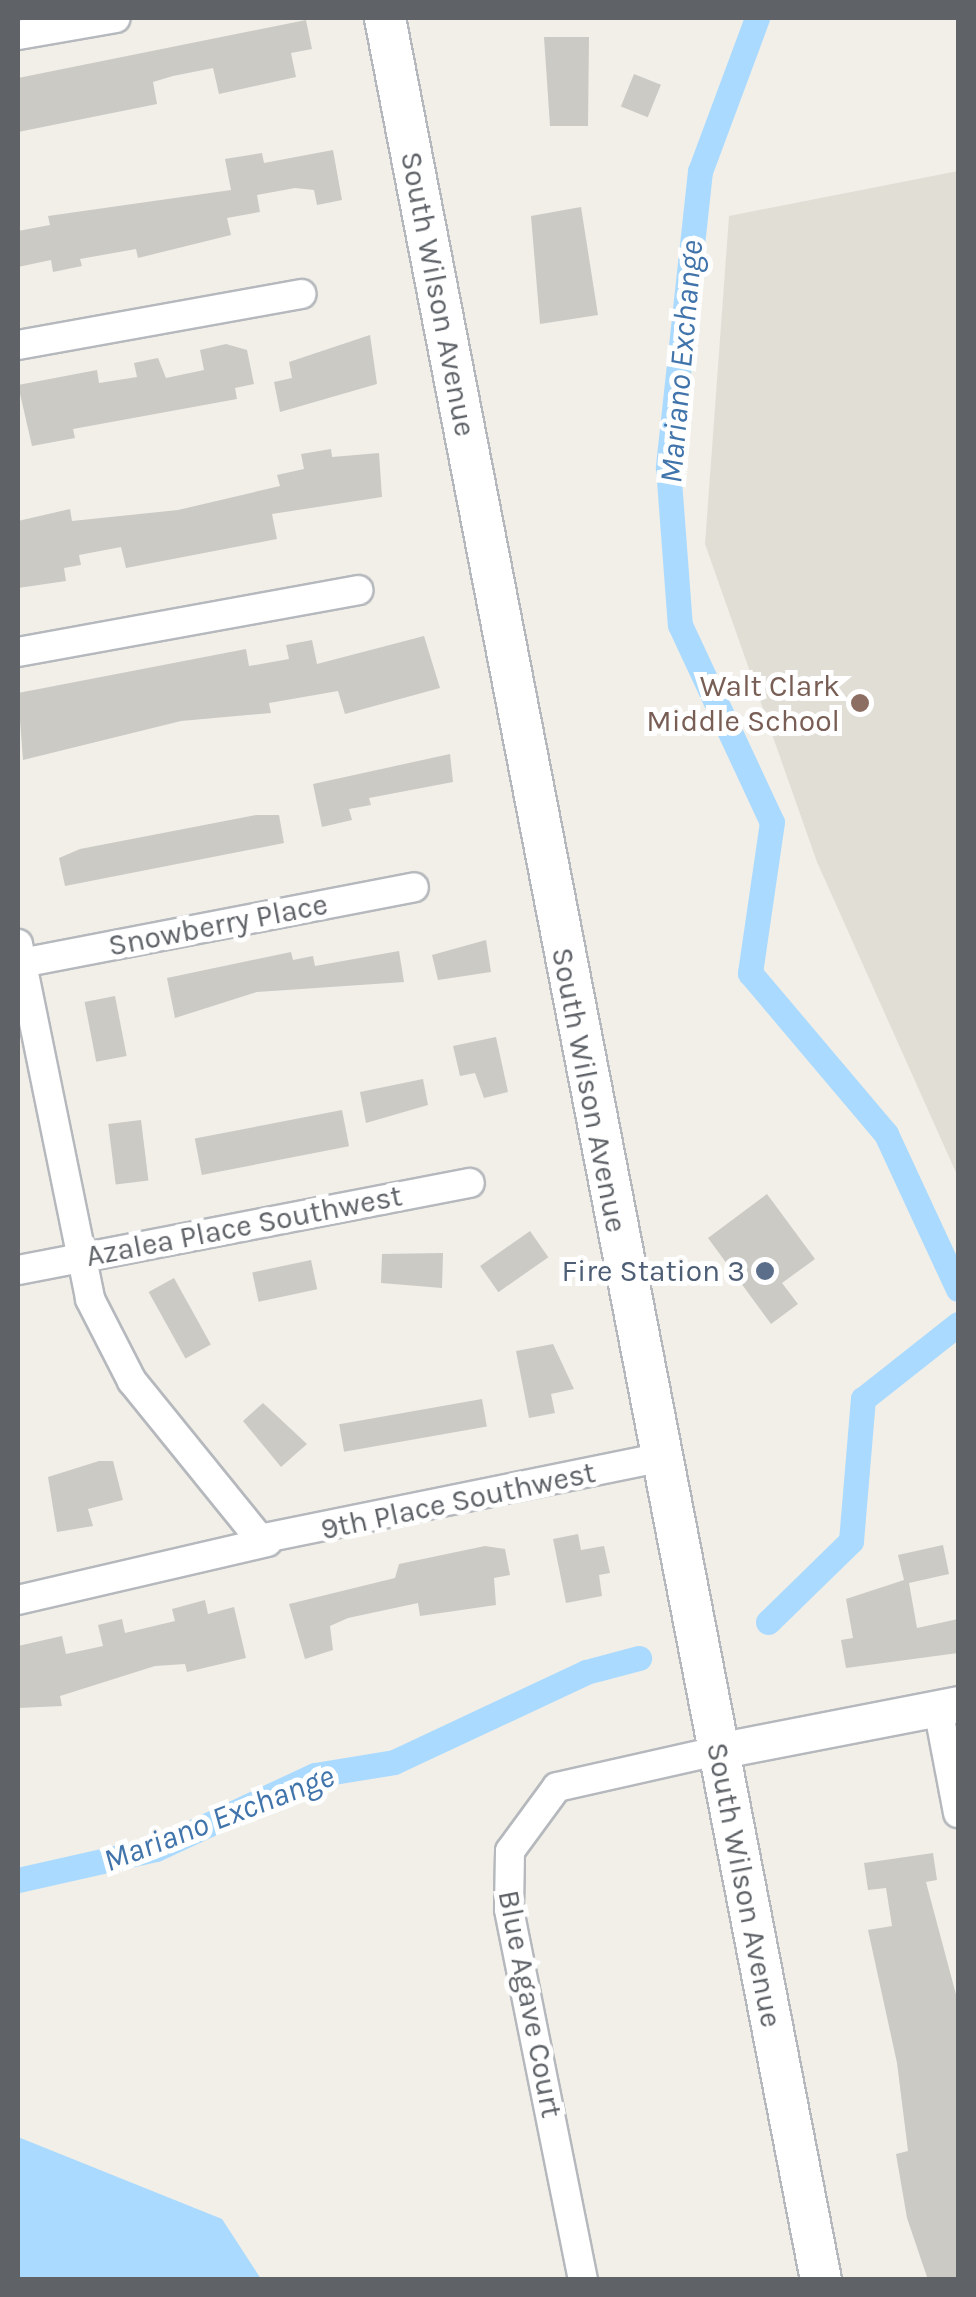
<!DOCTYPE html>
<style>
body{margin:0}
#map{position:relative;width:976px;height:2297px;overflow:hidden;background:#f1efe8;font-family:Karla,sans-serif}
div>[style]{position:absolute}
.education>*{inset:0;background:#e1ded6}
.water>*{inset:0;background:#aadaff}
.canal>*{height:25px;margin:-12.5px;padding:0 12.5px;transform-origin:12.5px;border-radius:12.5px;background:#aadaff}
.building>*{inset:0;background:#cccac5;transform-origin:0 0}
.roads{filter:drop-shadow(2px 0 #b5b8bc) drop-shadow(-2px 0 #b5b8bc) drop-shadow(0 2px #b5b8bc) drop-shadow(0 -2px #b5b8bc)}
.minor>*{height:28px;margin:-14px;padding:0 14px;transform-origin:14px;border-radius:14px;background:#fff}
.tertiary>*{height:35px;margin:-17.5px;padding:0 17.5px;transform-origin:17.5px;border-radius:17.5px;background:#fff}
.secondary>*{height:40px;margin:-20px;padding:0 20px;transform-origin:20px;border-radius:20px;background:#fff}
.dots>*{width:28px;height:28px;translate:-50% -50%;box-sizing:border-box;border:5px solid #fff;border-radius:50%}
span{translate:-50% -50%;white-space:nowrap;text-align:center;line-height:1.15;-webkit-text-stroke:10px #fff;paint-order:stroke}
.street-label{font-size:30px;color:#5f6368}
.education-label{font-size:30px;color:#785e54}
.right{translate:-100% -50%;text-align:right}
.service-label{font-size:30px;color:#4e5e75}
.water-label{font-size:32px;color:#4174aa;font-style:italic}
.frame{position:absolute;inset:0;border:20px solid #5f6368;pointer-events:none}
</style>
<div id="map">
<div class="education">
<div style="clip-path:polygon(958px 171px,958px 1177px,817px 862px,705px 544px,729px 216px)"></div>
</div>
<div class="water">
<div style="clip-path:polygon(18px 2137px,222px 2219px,261px 2279px,18px 2279px)"></div>
</div>
<div class="canal">
<div style="left:757px;top:18px;width:163px;rotate:110.4deg"></div>
<div style="left:700px;top:171px;width:298px;rotate:96.2deg"></div>
<div style="left:668px;top:467px;width:158px;rotate:85.7deg"></div>
<div style="left:680px;top:625px;width:217px;rotate:65deg"></div>
<div style="left:772px;top:822px;width:153px;rotate:98.3deg"></div>
<div style="left:750px;top:973px;width:211px;rotate:49.8deg"></div>
<div style="left:886px;top:1134px;width:171px;rotate:65.1deg"></div>
<div style="left:768px;top:1622px;width:116px;rotate:-44.3deg"></div>
<div style="left:851px;top:1541px;width:143px;rotate:-85.2deg"></div>
<div style="left:863px;top:1399px;width:121px;rotate:-38.3deg"></div>
<div style="left:18px;top:1880px;width:141px;rotate:-12.7deg"></div>
<div style="left:156px;top:1849px;width:175px;rotate:-25deg"></div>
<div style="left:315px;top:1775px;width:80px;rotate:-9.3deg"></div>
<div style="left:394px;top:1762px;width:212px;rotate:-25.1deg"></div>
<div style="left:586px;top:1672px;width:55px;rotate:-14.8deg"></div>
</div>
<div class="building">
<div style="clip-path:polygon(306px 20px,312px 49px,291px 53px,296px 77px,219px 94px,213px 68px,173px 76px,153px 82px,157px 104px,18px 132px,18px 78px)"></div>
<div style="clip-path:polygon(544px 37px,589px 37px,588px 126px,550px 126px)"></div>
<div style="left:634px;top:74px;width:29px;height:35px;rotate:22deg"></div>
<div style="clip-path:polygon(333px 150px,342px 200px,317px 205px,314px 190px,295px 188px,257px 195px,260px 212px,227px 218px,231px 235px,138px 258px,136px 249px,80px 259px,82px 266px,53px 272px,51px 260px,18px 267px,18px 231px,50px 225px,48px 216px,231px 190px,225px 159px,262px 153px,264px 163px)"></div>
<div style="clip-path:polygon(581px 207px,598px 315px,540px 324px,531px 216px)"></div>
<div style="clip-path:polygon(370px 335px,377px 384px,280px 412px,274px 382px,292px 378px,289px 362px)"></div>
<div style="clip-path:polygon(226px 344px,247px 350px,254px 384px,235px 388px,237px 399px,73px 429px,75px 438px,32px 446px,18px 385px,97px 370px,99px 383px,137px 377px,134px 363px,158px 358px,166px 378px,204px 370px,200px 350px)"></div>
<div style="clip-path:polygon(331px 449px,332px 457px,379px 453px,382px 497px,272px 514px,277px 539px,126px 568px,121px 547px,79px 555px,81px 565px,64px 568px,66px 581px,18px 588px,18px 521px,70px 509px,72px 521px,178px 510px,280px 486px,277px 475px,304px 469px,301px 454px)"></div>
<div style="clip-path:polygon(424px 636px,440px 688px,345px 714px,338px 691px,269px 703px,271px 713px,181px 721px,23px 760px,18px 693px,246px 649px,249px 666px,289px 659px,286px 645px,312px 640px,317px 664px)"></div>
<div style="clip-path:polygon(450px 754px,453px 782px,369px 798px,371px 805px,349px 809px,352px 820px,322px 827px,313px 784px)"></div>
<div style="clip-path:polygon(256px 815px,279px 815px,284px 843px,65px 886px,59px 858px,80px 849px)"></div>
<div style="clip-path:polygon(486px 940px,491px 972px,438px 980px,432px 955px)"></div>
<div style="clip-path:polygon(399px 951px,404px 982px,257px 992px,175px 1018px,167px 978px,291px 952px,293px 960px,313px 956px,315px 966px)"></div>
<div style="left:115px;top:996px;width:61px;height:31px;rotate:79deg"></div>
<div style="clip-path:polygon(496px 1037px,508px 1092px,484px 1098px,475px 1073px,460px 1076px,453px 1046px)"></div>
<div style="clip-path:polygon(423px 1079px,428px 1105px,366px 1123px,360px 1092px)"></div>
<div style="left:342px;top:1110px;width:37px;height:150px;rotate:79deg"></div>
<div style="left:141px;top:1120px;width:61px;height:33px;rotate:83deg"></div>
<div style="clip-path:polygon(767px 1194px,815px 1259px,782px 1283px,798px 1304px,771px 1324px,708px 1238px)"></div>
<div style="left:530px;top:1231px;width:32px;height:61px;rotate:55deg"></div>
<div style="clip-path:polygon(443px 1253px,442px 1288px,381px 1283px,382px 1254px)"></div>
<div style="left:311px;top:1260px;width:30px;height:60px;rotate:78deg"></div>
<div style="left:174px;top:1278px;width:76px;height:29px;rotate:61deg"></div>
<div style="clip-path:polygon(553px 1344px,574px 1389px,551px 1394px,555px 1413px,529px 1418px,516px 1351px)"></div>
<div style="left:482px;top:1399px;width:28px;height:145px;rotate:80deg"></div>
<div style="clip-path:polygon(263px 1403px,307px 1444px,281px 1467px,243px 1421px)"></div>
<div style="clip-path:polygon(99px 1461px,113px 1461px,123px 1500px,88px 1509px,93px 1526px,57px 1532px,48px 1477px)"></div>
<div style="clip-path:polygon(578px 1534px,581px 1550px,604px 1546px,610px 1573px,599px 1575px,602px 1596px,566px 1603px,553px 1539px)"></div>
<div style="clip-path:polygon(943px 1545px,949px 1574px,909px 1583px,917px 1628px,958px 1619px,958px 1653px,846px 1668px,841px 1640px,853px 1638px,846px 1599px,904px 1580px,898px 1555px)"></div>
<div style="clip-path:polygon(485px 1546px,505px 1549px,510px 1575px,494px 1578px,496px 1605px,420px 1616px,418px 1603px,348px 1618px,330px 1626px,333px 1650px,305px 1659px,289px 1604px,395px 1578px,399px 1564px)"></div>
<div style="clip-path:polygon(205px 1600px,208px 1614px,234px 1607px,246px 1658px,187px 1672px,185px 1664px,155px 1666px,60px 1696px,62px 1706px,18px 1708px,18px 1646px,62px 1636px,66px 1654px,103px 1646px,98px 1625px,122px 1619px,125px 1633px,175px 1621px,172px 1609px)"></div>
<div style="clip-path:polygon(933px 1853px,937px 1880px,926px 1882px,958px 2002px,958px 2280px,928px 2280px,907px 2218px,896px 2154px,908px 2151px,897px 2063px,868px 1930px,892px 1926px,886px 1888px,868px 1890px,864px 1863px)"></div>
</div>
<div class="roads">
<div class="minor">
<div style="left:18px;top:35px;width:99px;rotate:-9.8deg"></div>
<div style="left:18px;top:345px;width:288px;rotate:-10.2deg"></div>
<div style="left:18px;top:652px;width:346px;rotate:-10.3deg"></div>
<div style="left:18px;top:944px;width:362px;rotate:78.5deg"></div>
<div style="left:90px;top:1299px;width:92px;rotate:62.9deg"></div>
<div style="left:132px;top:1381px;width:203px;rotate:51deg"></div>
<div style="left:260px;top:1539px;width:405px;rotate:-11.5deg"></div>
<div style="left:21px;top:963px;width:400px;rotate:-10.9deg"></div>
<div style="left:18px;top:1270px;width:460px;rotate:-10.9deg"></div>
<div style="left:18px;top:1600px;width:256px;rotate:-13.1deg"></div>
<div style="left:938px;top:1708px;width:107px;rotate:79.2deg"></div>
<div style="left:583px;top:2280px;width:378px;rotate:-101.3deg"></div>
<div style="left:509px;top:1909px;width:58px;rotate:-89deg"></div>
<div style="left:510px;top:1851px;width:79px;rotate:-53.7deg"></div>
<div style="left:557px;top:1787px;width:164px;rotate:-12.7deg"></div>
</div>
<div class="tertiary">
<div style="left:717px;top:1751px;width:246px;rotate:-11deg"></div>
</div>
<div class="secondary">
<div style="left:385px;top:18px;width:2304px;rotate:79.09deg"></div>
</div>
</div>
<div class="dots">
<div style="left:860px;top:703px;background:#8d6e63"></div>
<div style="left:765px;top:1271px;background:#5c6f8a"></div>
</div>
<div class="street-label">
<span style="left:438px;top:294px;rotate:79deg">South Wilson Avenue</span>
<span style="left:218px;top:925px;rotate:-11deg">Snowberry Place</span>
<span style="left:589px;top:1090px;rotate:79deg">South Wilson Avenue</span>
<span style="left:244px;top:1226px;rotate:-11deg">Azalea Place Southwest</span>
<span style="left:458px;top:1501px;rotate:-12deg">9th Place Southwest</span>
<span style="left:744px;top:1885px;rotate:79deg">South Wilson Avenue</span>
<span style="left:530px;top:2004px;rotate:79deg">Blue Agave Court</span>
</div>
<div class="education-label">
<span class="right" style="left:840px;top:703px">Walt Clark<br>Middle School</span>
</div>
<div class="service-label">
<span class="right" style="left:745px;top:1271px">Fire Station 3</span>
</div>
<div class="water-label">
<span style="left:682px;top:362px;rotate:-85deg">Mariano Exchange</span>
<span style="left:219px;top:1819px;rotate:-21deg">Mariano Exchange</span>
</div>
<div class="frame"></div>
</div>
